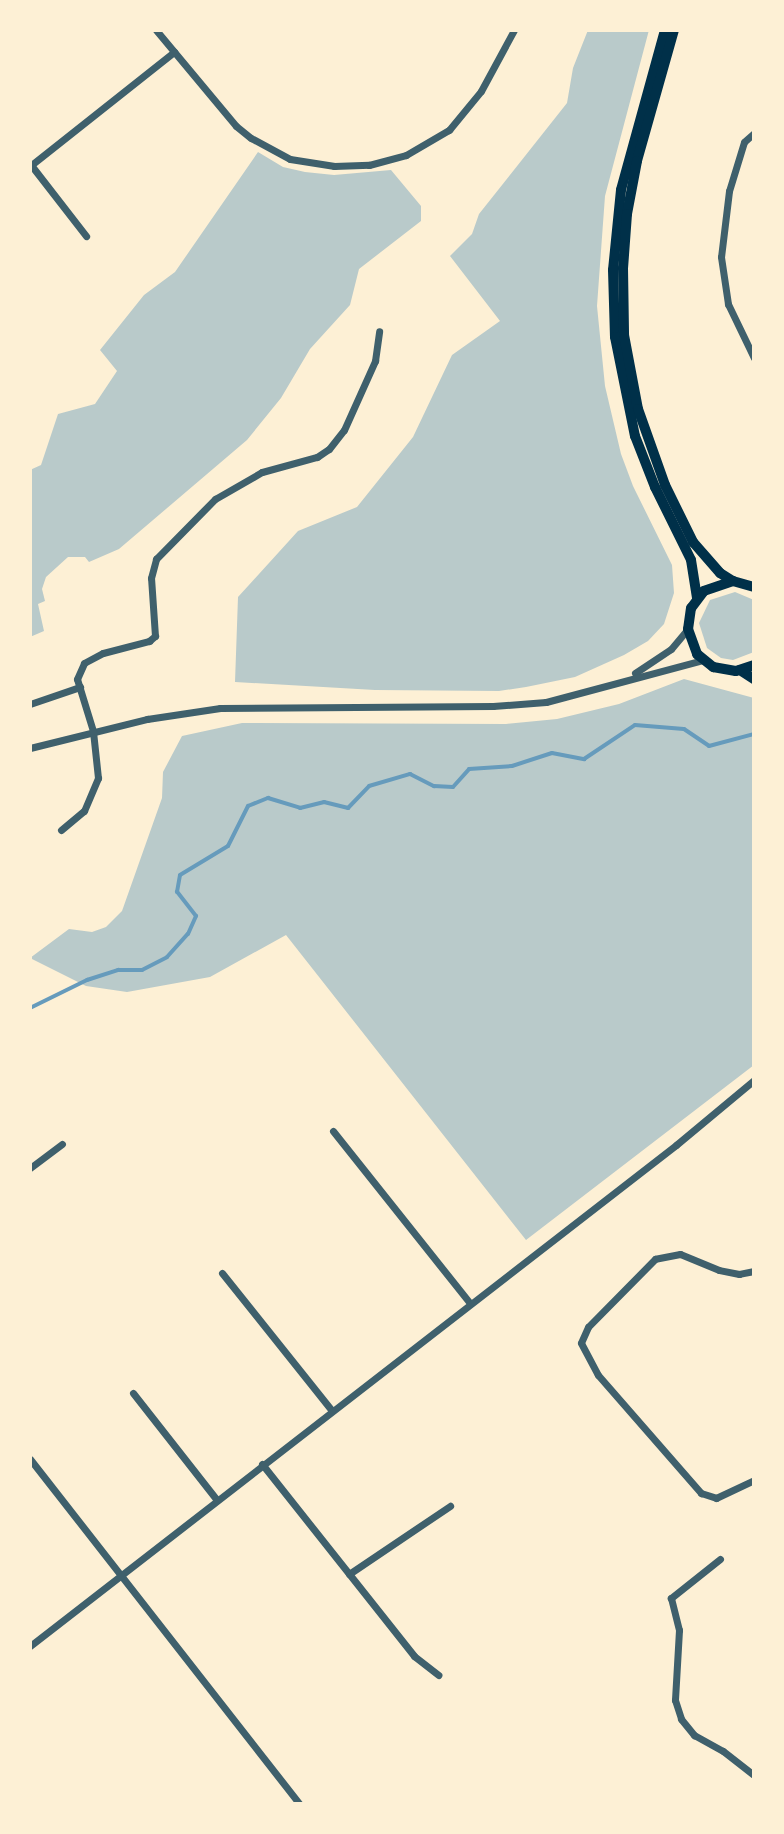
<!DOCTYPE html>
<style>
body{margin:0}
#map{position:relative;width:784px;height:1834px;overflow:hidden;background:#fdf0d5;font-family:Karla,sans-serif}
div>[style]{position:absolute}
.green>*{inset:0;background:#b9caca}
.stream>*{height:4px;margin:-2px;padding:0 2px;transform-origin:2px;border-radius:2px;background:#669bbc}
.minor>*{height:7px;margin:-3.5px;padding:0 3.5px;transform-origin:3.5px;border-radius:3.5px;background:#3f606c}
.secondary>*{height:10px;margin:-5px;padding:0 5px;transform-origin:5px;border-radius:5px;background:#003049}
span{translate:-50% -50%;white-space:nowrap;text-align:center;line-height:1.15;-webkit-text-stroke:6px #fdf0d5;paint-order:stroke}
.frame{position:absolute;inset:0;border:32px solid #fdf0d5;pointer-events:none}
</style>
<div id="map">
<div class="green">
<div style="clip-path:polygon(588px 30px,649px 30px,605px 196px,597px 306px,605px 386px,621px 454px,633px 486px,672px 565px,674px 593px,664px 624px,648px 641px,624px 655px,575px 677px,526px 687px,499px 691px,375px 690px,235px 682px,238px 597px,298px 531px,357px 507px,413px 437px,452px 355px,500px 321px,450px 256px,472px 234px,479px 214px,567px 103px,573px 68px)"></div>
<div style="clip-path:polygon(258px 152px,283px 167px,305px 172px,334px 175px,391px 170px,421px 206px,421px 221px,359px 269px,350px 305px,310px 349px,281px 398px,247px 440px,119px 549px,89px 562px,85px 557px,68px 557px,46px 577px,42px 589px,45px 601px,38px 604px,44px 631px,30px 637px,30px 470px,41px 465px,58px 414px,95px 404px,117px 371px,100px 350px,144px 295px,175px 272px)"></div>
<div style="clip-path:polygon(735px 592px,754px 600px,754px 652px,733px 660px,721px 658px,707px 648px,699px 623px,710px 600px)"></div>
<div style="clip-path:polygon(684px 679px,754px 698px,754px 1065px,526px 1240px,286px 935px,210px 977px,127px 992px,86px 986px,30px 958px,69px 929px,92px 932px,106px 927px,122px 911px,162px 798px,163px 772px,182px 736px,242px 723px,506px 724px,557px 719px,619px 704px)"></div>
</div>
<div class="stream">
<div style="left:30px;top:1008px;width:64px;rotate:-26.2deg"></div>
<div style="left:87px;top:980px;width:33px;rotate:-18deg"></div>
<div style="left:118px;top:970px;width:24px"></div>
<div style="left:142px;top:970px;width:28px;rotate:-27deg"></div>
<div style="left:167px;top:957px;width:31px;rotate:-48deg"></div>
<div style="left:188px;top:934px;width:20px;rotate:-66deg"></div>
<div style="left:196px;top:916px;width:31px;rotate:-128deg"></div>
<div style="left:177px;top:892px;width:17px;rotate:-80deg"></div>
<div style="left:180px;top:875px;width:56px;rotate:-31.1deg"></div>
<div style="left:228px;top:846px;width:45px;rotate:-63.4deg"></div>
<div style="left:248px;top:806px;width:22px;rotate:-22deg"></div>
<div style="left:268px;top:798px;width:34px;rotate:17deg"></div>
<div style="left:300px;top:808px;width:25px;rotate:-14deg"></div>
<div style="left:324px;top:802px;width:25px;rotate:14deg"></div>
<div style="left:348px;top:808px;width:30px;rotate:-46deg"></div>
<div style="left:369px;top:786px;width:43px;rotate:-16.3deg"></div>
<div style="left:410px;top:774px;width:27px;rotate:27deg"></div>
<div style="left:434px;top:786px;width:19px;rotate:3deg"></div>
<div style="left:453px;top:787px;width:24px;rotate:-48deg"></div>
<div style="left:469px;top:769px;width:43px;rotate:-4deg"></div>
<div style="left:512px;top:766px;width:42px;rotate:-18deg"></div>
<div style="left:552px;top:753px;width:33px;rotate:11deg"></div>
<div style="left:584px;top:759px;width:61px;rotate:-33.7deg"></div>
<div style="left:635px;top:725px;width:49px;rotate:4.7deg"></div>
<div style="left:684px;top:729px;width:30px;rotate:34deg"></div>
<div style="left:709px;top:746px;width:47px;rotate:-14.9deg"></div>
</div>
<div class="minor">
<div style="left:156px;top:30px;width:125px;rotate:50.2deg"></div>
<div style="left:236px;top:126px;width:19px;rotate:39deg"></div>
<div style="left:251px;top:138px;width:44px;rotate:28.3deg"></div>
<div style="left:290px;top:159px;width:45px;rotate:9deg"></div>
<div style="left:334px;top:166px;width:35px;rotate:-2deg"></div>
<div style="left:369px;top:165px;width:38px;rotate:-15deg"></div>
<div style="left:406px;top:155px;width:50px;rotate:-30.2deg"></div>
<div style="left:449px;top:130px;width:50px;rotate:-50.6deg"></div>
<div style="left:481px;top:91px;width:69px;rotate:-61.6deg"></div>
<div style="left:754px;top:133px;width:13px;rotate:138deg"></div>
<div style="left:744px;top:142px;width:51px;rotate:107deg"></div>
<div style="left:729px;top:191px;width:66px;rotate:96.9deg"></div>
<div style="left:721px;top:257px;width:48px;rotate:81.5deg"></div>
<div style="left:728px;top:304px;width:60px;rotate:64.3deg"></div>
<div style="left:31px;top:165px;width:90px;rotate:52.2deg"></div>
<div style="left:30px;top:166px;width:184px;rotate:-38.4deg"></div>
<div style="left:635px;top:673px;width:43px;rotate:-33.7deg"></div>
<div style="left:671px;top:649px;width:26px;rotate:-50deg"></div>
<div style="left:30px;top:704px;width:53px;rotate:-18.8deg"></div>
<div style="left:30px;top:748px;width:121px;rotate:-13.9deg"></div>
<div style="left:147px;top:719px;width:74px;rotate:-8.6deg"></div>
<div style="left:220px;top:708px;width:273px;rotate:-0.4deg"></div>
<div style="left:493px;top:706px;width:53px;rotate:-4.3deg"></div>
<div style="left:546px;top:702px;width:163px;rotate:-15deg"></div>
<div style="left:61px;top:830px;width:30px;rotate:-40deg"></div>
<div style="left:84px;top:811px;width:36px;rotate:-67deg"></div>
<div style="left:98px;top:778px;width:47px;rotate:-96.1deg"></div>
<div style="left:93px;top:731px;width:54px;rotate:-107.1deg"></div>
<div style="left:77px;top:679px;width:17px;rotate:-66deg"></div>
<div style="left:84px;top:663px;width:21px;rotate:-28deg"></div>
<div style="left:103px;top:653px;width:48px;rotate:-14.6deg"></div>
<div style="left:149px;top:641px;width:8px;rotate:-40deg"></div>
<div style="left:155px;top:636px;width:58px;rotate:-93.9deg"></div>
<div style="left:151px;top:578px;width:20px;rotate:-75deg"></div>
<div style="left:156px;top:559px;width:84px;rotate:-45.5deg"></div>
<div style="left:215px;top:499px;width:54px;rotate:-29.9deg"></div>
<div style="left:262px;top:472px;width:57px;rotate:-15.3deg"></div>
<div style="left:317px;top:457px;width:14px;rotate:-34deg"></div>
<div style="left:329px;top:449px;width:24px;rotate:-52deg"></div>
<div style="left:344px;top:430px;width:76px;rotate:-65.8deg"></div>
<div style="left:375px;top:361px;width:30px;rotate:-82deg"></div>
<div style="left:333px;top:1131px;width:220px;rotate:51.5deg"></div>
<div style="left:30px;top:1168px;width:40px;rotate:-37deg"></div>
<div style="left:754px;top:1271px;width:15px;rotate:169deg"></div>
<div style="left:739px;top:1274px;width:20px;rotate:-169deg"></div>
<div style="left:719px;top:1270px;width:42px;rotate:-157.7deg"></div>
<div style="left:680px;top:1254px;width:25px;rotate:169deg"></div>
<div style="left:655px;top:1259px;width:95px;rotate:134.6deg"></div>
<div style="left:588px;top:1327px;width:17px;rotate:114deg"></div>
<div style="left:581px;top:1343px;width:36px;rotate:62deg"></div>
<div style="left:598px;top:1375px;width:157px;rotate:48.9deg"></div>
<div style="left:701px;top:1493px;width:16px;rotate:18deg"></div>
<div style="left:716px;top:1498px;width:42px;rotate:-25.3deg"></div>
<div style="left:222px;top:1273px;width:176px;rotate:51.4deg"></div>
<div style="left:133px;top:1393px;width:136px;rotate:51.9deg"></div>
<div style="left:30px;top:1459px;width:438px;rotate:52deg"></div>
<div style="left:262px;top:1464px;width:245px;rotate:51.6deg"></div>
<div style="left:414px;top:1656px;width:31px;rotate:38deg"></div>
<div style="left:720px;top:1559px;width:63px;rotate:141.5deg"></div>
<div style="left:671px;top:1598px;width:33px;rotate:76deg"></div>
<div style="left:679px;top:1630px;width:70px;rotate:93.3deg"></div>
<div style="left:675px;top:1700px;width:20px;rotate:72deg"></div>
<div style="left:681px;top:1719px;width:21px;rotate:51deg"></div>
<div style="left:694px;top:1735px;width:33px;rotate:29deg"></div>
<div style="left:723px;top:1751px;width:39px;rotate:38deg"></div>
<div style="left:349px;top:1574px;width:122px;rotate:-34deg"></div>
<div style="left:30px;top:1646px;width:818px;rotate:-37.8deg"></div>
<div style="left:676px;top:1145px;width:102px;rotate:-39.8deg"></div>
</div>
<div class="secondary">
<div style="left:665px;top:30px;width:166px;rotate:105.4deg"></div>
<div style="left:621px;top:190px;width:80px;rotate:95.7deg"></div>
<div style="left:613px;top:270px;width:67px;rotate:88.3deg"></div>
<div style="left:615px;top:337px;width:101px;rotate:78.6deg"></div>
<div style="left:635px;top:436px;width:55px;rotate:68.6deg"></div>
<div style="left:655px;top:487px;width:81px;rotate:63.7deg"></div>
<div style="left:691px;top:560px;width:39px;rotate:81deg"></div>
<div style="left:674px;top:30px;width:136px;rotate:105.8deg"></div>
<div style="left:637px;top:161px;width:54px;rotate:100.7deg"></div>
<div style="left:627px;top:214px;width:54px;rotate:94.2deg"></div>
<div style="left:623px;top:268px;width:67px;rotate:89.1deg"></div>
<div style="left:624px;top:335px;width:75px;rotate:79.3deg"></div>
<div style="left:638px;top:409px;width:81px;rotate:70.4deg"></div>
<div style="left:665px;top:485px;width:64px;rotate:63.8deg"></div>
<div style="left:693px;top:542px;width:41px;rotate:48.9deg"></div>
<div style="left:720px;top:573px;width:15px;rotate:32deg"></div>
<div style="left:754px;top:587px;width:22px;rotate:-164deg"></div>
<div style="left:733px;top:581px;width:31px;rotate:161deg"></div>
<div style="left:704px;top:591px;width:21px;rotate:127deg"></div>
<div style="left:691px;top:608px;width:21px;rotate:98deg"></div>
<div style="left:688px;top:629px;width:27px;rotate:70deg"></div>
<div style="left:697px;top:654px;width:21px;rotate:39deg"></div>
<div style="left:713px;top:667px;width:23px;rotate:10deg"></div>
<div style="left:736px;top:671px;width:19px;rotate:-18deg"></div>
<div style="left:740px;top:670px;width:17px;rotate:33deg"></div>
</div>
<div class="frame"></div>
</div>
